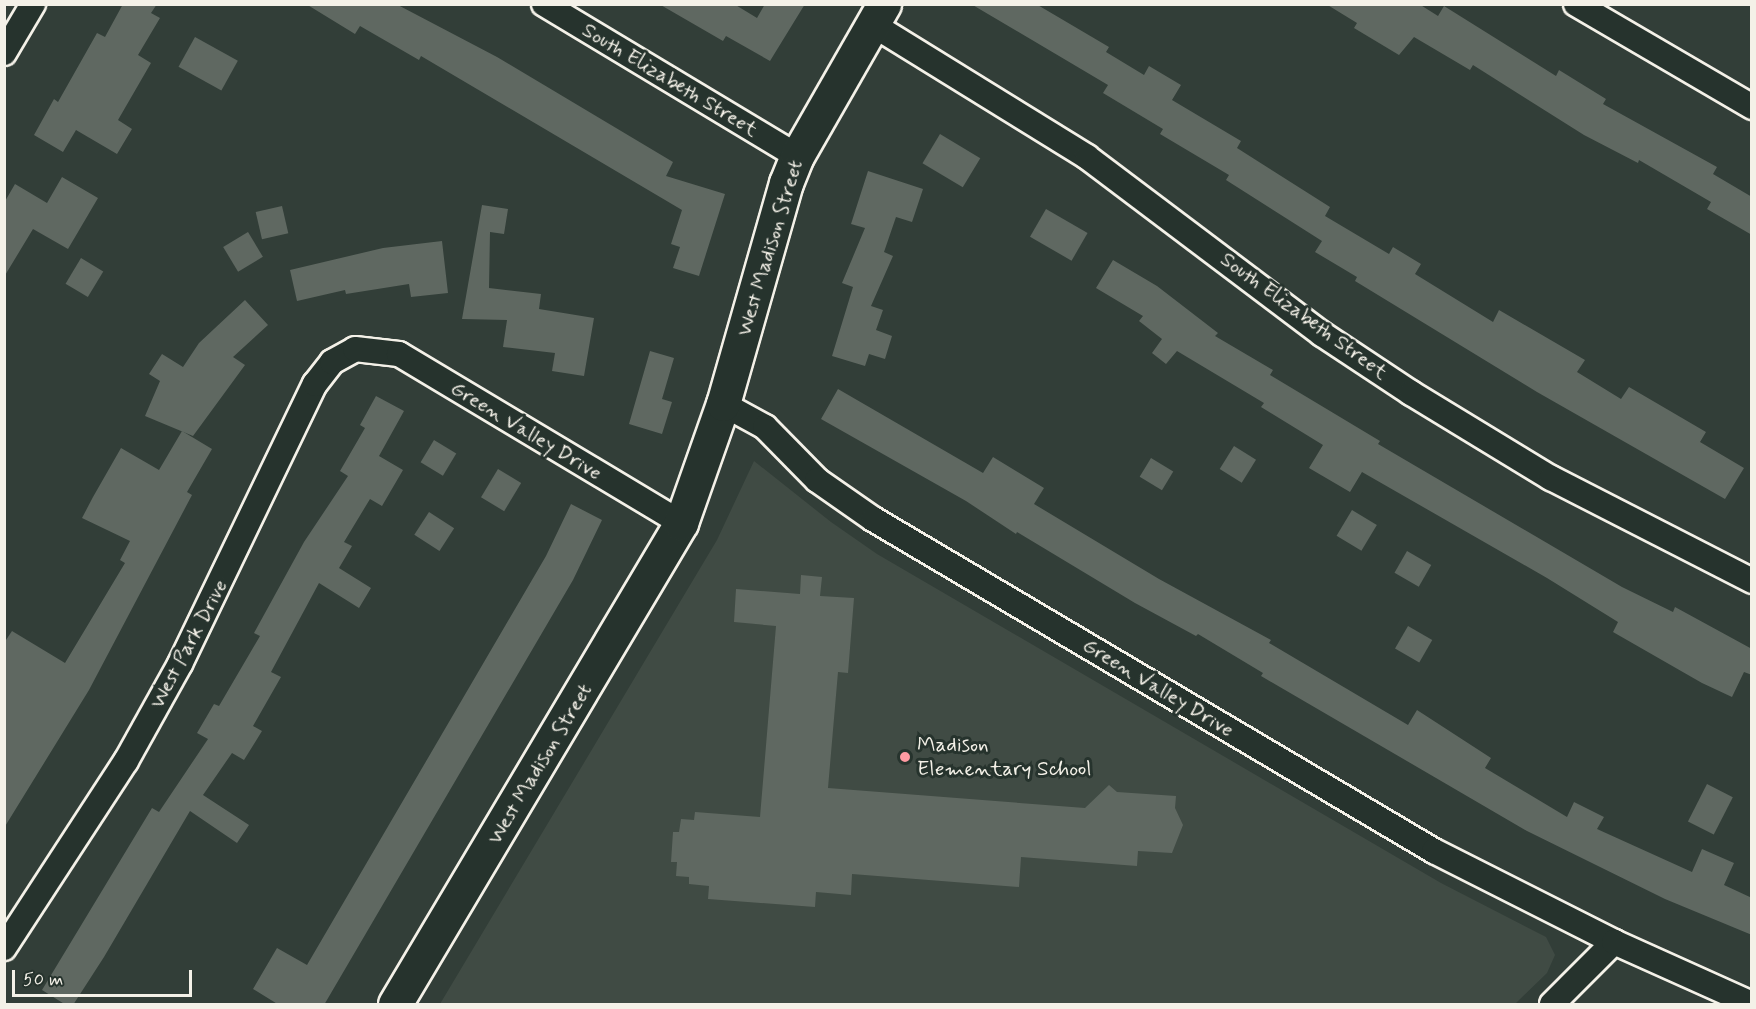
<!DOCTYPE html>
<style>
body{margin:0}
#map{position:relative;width:1756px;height:1009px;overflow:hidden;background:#323e38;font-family:Mynerve,sans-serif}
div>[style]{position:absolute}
.built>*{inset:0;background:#404b44}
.building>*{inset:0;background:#5f6861;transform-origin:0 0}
.roads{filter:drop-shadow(2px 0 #f4f1e8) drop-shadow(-2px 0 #f4f1e8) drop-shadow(0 2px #f4f1e8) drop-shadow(0 -2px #f4f1e8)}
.street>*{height:24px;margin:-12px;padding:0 12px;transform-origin:12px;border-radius:12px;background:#26332d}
.secondary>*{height:33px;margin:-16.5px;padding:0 16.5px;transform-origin:16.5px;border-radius:16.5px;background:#26332d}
.dots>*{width:16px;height:16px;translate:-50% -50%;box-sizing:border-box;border:3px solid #26332d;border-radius:50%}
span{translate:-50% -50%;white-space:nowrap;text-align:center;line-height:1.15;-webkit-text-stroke:6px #26332d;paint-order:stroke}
.street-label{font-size:21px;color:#f4f1e8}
.poi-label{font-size:21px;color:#f4f1e8}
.left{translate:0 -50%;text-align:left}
.frame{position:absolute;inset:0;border:6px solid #f4f1e8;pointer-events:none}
.scale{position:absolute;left:12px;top:970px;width:180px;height:27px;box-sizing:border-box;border:3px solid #f4f1e8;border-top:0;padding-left:8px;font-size:18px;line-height:21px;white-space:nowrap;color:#f4f1e8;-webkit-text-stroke:4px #26332d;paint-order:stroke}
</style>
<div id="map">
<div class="built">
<div style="clip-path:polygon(754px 461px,831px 522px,877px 554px,1441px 883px,1546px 937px,1555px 955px,1547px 973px,1515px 1004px,440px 1004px,717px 540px)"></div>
</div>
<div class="building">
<div style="clip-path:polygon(123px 4px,157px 4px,151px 13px,160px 18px,138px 55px,151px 63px,118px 120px,132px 129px,117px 154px,76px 130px,63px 152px,34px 135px,54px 99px,58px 102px,97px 33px,105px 37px)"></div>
<div style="clip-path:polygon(306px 4px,396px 4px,497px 57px,673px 162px,666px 176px,725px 194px,699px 276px,673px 268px,680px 247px,671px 244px,682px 210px,421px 56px,419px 60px,360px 26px,355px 34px)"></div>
<div style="clip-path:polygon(659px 4px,734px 4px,757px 18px,765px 4px,805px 4px,770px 61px,726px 36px,723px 41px)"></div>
<div style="clip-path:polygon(971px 4px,1036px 4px,1109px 47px,1106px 52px,1144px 75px,1149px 66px,1181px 85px,1172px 100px,1241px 141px,1237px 148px,1330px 207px,1325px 216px,1389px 254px,1393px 247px,1421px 264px,1415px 274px,1493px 322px,1499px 310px,1585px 360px,1577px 372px,1621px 399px,1629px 387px,1706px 432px,1700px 442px,1744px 468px,1725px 499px,1537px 392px,1355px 281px,1357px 277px,1315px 252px,1322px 241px,1226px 180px,1229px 175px,1160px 134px,1163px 129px,1103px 93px,1108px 85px)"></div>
<div style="clip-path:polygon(1326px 4px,1419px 4px,1438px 16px,1444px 6px,1556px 76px,1559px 70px,1606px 99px,1603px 104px,1717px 167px,1713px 174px,1752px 197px,1752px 235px,1707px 209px,1711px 202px,1639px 160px,1638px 163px,1584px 135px,1473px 65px,1470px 70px,1414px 37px,1399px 55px,1354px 28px,1357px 23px)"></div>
<div style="left:195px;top:37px;width:49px;height:34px;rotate:29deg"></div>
<div style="left:940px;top:134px;width:47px;height:34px;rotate:31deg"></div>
<div style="clip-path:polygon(868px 171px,923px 189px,912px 222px,896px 217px,884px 252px,893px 256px,871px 306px,883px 310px,876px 330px,892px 336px,885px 359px,869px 354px,865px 366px,832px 356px,853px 287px,842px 283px,865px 228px,851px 224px)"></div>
<div style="clip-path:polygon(62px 177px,98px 198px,68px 249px,33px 229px,4px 277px,4px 203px,15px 184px,47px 203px)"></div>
<div style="clip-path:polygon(482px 205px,508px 209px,504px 234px,490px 232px,489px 288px,541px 294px,539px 309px,594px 318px,584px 376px,552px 371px,555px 353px,503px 347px,507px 320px,462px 319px)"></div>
<div style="left:282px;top:206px;width:28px;height:27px;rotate:77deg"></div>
<div style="left:1046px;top:209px;width:48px;height:32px;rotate:30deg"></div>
<div style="left:248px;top:232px;width:29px;height:29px;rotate:59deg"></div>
<div style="clip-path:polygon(442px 241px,448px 293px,411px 297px,409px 284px,346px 294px,345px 290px,297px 301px,290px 270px,383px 248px)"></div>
<div style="left:81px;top:258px;width:26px;height:30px;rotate:31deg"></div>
<div style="clip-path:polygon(1113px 260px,1157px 286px,1218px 333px,1215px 336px,1273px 370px,1270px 375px,1380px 441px,1378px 444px,1622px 587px,1673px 612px,1675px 607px,1752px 649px,1752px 675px,1744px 672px,1732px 697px,1702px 683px,1613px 632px,1618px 622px,1547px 578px,1362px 472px,1350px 492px,1309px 468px,1323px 445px,1261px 407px,1264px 403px,1177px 351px,1166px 364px,1152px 353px,1162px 339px,1139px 321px,1143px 316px,1096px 288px)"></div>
<div style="clip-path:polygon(245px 300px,268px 325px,233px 357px,245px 365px,193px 436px,145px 416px,160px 381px,149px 374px,162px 354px,183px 367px,199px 343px)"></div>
<div style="clip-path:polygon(650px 351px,674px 358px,662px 399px,672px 402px,662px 434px,629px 424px)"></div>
<div style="clip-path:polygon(838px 389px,983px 473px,993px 457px,1044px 488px,1034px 504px,1159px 579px,1271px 640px,1269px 643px,1408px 725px,1417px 710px,1491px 758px,1485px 768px,1567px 817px,1574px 802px,1604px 817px,1597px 829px,1692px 872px,1702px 849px,1734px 863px,1724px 885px,1752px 898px,1752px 935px,1665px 899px,1527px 831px,1261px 676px,1263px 673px,1198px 634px,1196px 636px,1135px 603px,1017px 532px,1016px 534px,966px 501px,821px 419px)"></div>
<div style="clip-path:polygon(376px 396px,404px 411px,379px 456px,403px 470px,382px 506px,370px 499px,344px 542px,352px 546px,339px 568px,371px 588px,359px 608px,319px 583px,271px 672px,281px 677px,253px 726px,262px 731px,244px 760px,232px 753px,203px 795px,249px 825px,237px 843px,190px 811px,104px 957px,73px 1005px,66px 1005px,42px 990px,152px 808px,159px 812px,208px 739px,197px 733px,214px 704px,219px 706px,260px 636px,254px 633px,304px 542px,348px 476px,340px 471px,365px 428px,360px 425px)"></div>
<div style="clip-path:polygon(182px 431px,212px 449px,187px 492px,192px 495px,89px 690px,4px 828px,4px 643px,12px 631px,65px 663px,125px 563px,120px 560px,130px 541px,82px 518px,93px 497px,121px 448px,159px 470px)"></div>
<div style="left:434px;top:440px;width:26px;height:26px;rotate:31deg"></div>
<div style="left:1234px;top:446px;width:26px;height:27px;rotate:32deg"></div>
<div style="left:1151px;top:458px;width:26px;height:22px;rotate:31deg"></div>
<div style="left:498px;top:469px;width:27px;height:33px;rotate:31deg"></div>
<div style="clip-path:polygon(571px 504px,602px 520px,573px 580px,324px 1005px,279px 1005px,253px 989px,277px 948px,307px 965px,546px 556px)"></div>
<div style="left:1352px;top:510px;width:29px;height:30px;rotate:31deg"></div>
<div style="left:429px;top:512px;width:30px;height:27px;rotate:33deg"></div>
<div style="left:1407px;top:551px;width:28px;height:25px;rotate:30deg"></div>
<div style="clip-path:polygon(801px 575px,822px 577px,820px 596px,854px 598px,848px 673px,838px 672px,828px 788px,1085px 808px,1109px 785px,1117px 792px,1176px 796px,1175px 808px,1183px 825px,1172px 853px,1138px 851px,1137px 866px,1021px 857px,1019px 887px,852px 874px,851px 895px,816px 892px,815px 907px,708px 899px,709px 886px,689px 884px,689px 877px,676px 876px,677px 862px,671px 862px,673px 832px,679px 832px,681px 819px,694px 820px,695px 812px,760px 817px,776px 626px,734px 622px,736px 589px,800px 594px)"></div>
<div style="left:1408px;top:626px;width:28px;height:26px;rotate:30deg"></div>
<div style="left:1707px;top:784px;width:29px;height:42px;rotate:27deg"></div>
</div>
<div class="roads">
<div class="street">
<div style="left:544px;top:4px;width:295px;rotate:31deg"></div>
<div style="left:1576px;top:4px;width:204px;rotate:30.3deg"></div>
<div style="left:872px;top:24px;width:253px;rotate:31.7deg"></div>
<div style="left:1087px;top:157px;width:294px;rotate:37deg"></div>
<div style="left:1322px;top:334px;width:107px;rotate:33.5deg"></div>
<div style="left:1411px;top:393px;width:164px;rotate:31.3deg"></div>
<div style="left:1551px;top:478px;width:226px;rotate:27.1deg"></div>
<div style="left:4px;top:53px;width:57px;rotate:-59.4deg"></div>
<div style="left:723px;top:404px;width:48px;rotate:28.7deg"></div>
<div style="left:765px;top:427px;width:74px;rotate:45.5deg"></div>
<div style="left:817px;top:480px;width:68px;rotate:34.9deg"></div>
<div style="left:873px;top:519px;width:652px;rotate:30.62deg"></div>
<div style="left:1434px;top:851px;width:202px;rotate:26.8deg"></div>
<div style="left:4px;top:948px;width:223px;rotate:-56.9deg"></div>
<div style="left:126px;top:761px;width:111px;rotate:-60.9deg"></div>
<div style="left:180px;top:664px;width:311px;rotate:-64.3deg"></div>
<div style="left:315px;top:384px;width:28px;rotate:-52deg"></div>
<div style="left:332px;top:362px;width:26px;rotate:-29deg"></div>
<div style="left:355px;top:349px;width:44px;rotate:6.5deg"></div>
<div style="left:399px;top:354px;width:329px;rotate:30.9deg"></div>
<div style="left:1552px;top:1004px;width:88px;rotate:-45deg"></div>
<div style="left:1614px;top:942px;width:151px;rotate:24.2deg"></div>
</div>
<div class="secondary">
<div style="left:395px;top:1004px;width:560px;rotate:-59.26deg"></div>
<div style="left:681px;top:523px;width:126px;rotate:-70.6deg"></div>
<div style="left:723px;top:404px;width:230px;rotate:-74.1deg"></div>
<div style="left:786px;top:183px;width:29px;rotate:-68deg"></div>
<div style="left:797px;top:156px;width:175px;rotate:-60.2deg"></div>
</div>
</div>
<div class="dots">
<div style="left:905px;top:757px;background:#ff9aa2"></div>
</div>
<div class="street-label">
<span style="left:670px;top:80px;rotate:31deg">South Elizabeth Street</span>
<span style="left:770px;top:248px;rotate:-73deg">West Madison Street</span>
<span style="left:1304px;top:316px;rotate:36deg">South Elizabeth Street</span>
<span style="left:526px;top:431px;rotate:31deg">Green Valley Drive</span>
<span style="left:189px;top:644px;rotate:-62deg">West Park Drive</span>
<span style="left:1158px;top:688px;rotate:31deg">Green Valley Drive</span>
<span style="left:540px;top:764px;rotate:-59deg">West Madison Street</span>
</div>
<div class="poi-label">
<span class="left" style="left:917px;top:757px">Madison<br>Elementary School</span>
</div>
<div class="frame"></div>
<div class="scale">50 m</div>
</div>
